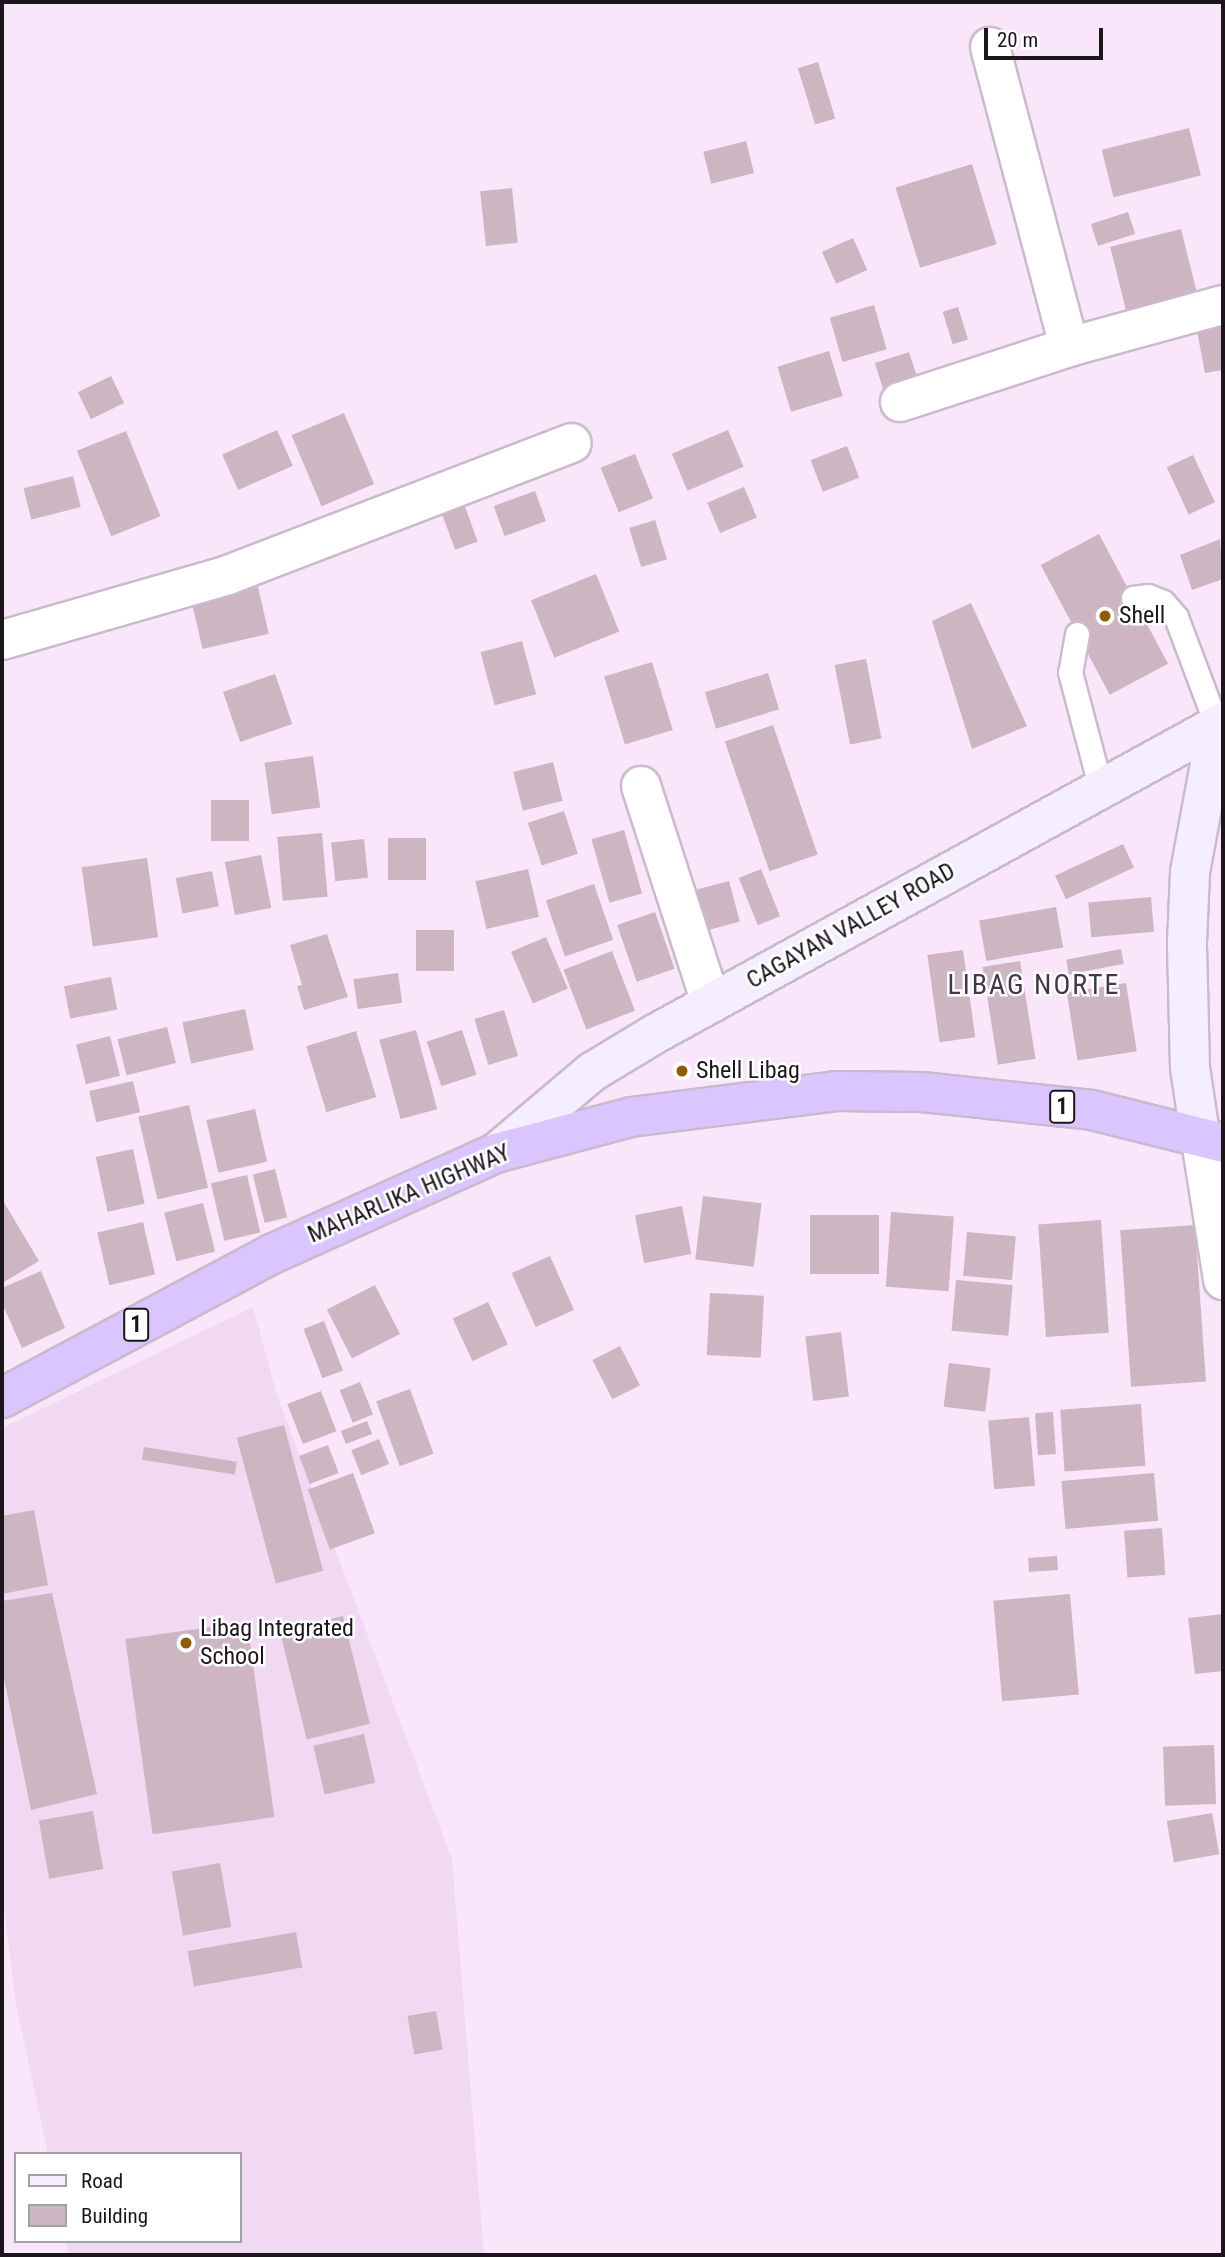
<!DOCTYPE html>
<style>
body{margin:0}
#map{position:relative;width:1225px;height:2257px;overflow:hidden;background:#f9e6fb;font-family:"Roboto Condensed",sans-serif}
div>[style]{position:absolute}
.built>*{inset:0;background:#f1d9f3}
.building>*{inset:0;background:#ceb5c2;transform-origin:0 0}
.roads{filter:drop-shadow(2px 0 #cbb9cd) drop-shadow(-2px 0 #cbb9cd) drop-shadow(0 2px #cbb9cd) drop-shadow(0 -2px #cbb9cd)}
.lane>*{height:23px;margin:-11.5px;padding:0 11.5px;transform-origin:11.5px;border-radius:11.5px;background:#fff}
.street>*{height:38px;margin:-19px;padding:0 19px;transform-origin:19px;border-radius:19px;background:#fff}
.secondary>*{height:38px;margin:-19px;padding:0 19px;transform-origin:19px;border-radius:19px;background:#f4eeff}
.highway>*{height:38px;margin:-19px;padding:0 19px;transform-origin:19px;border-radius:19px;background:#dac5ff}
.dots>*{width:19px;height:19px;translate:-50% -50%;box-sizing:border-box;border:4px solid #fff;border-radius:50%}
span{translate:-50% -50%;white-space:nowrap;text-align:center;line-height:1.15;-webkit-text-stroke:5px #fff;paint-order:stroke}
.shield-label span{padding:2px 5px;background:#fff;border:2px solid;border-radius:5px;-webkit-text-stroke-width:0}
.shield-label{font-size:23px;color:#1c151c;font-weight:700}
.poi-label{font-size:24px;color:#1c151c}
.left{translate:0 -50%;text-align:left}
.street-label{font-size:24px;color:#1c151c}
.quarter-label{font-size:28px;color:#453747;letter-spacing:2px}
.frame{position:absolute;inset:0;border:4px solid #1c151c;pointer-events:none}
.legend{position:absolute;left:14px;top:2152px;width:228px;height:91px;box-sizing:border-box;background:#fff;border:2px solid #a4a1a4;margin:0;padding:9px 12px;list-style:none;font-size:21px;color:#1c151c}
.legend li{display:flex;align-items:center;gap:14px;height:35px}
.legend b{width:35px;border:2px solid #a4a1a4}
.scale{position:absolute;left:984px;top:28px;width:119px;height:32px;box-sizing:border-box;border:4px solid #1c151c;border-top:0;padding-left:9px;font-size:21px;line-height:24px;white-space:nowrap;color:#1c151c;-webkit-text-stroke:5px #fff;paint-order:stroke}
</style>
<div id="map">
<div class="built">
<div style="clip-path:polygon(253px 1307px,277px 1395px,452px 1859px,484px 2255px,69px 2255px,66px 2241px,240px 2241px,240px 2154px,48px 2154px,16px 2004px,2px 1891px,2px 1428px)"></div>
</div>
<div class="building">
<div style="left:818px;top:62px;width:59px;height:21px;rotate:73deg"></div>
<div style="left:1189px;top:128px;width:49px;height:90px;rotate:76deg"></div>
<div style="left:746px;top:141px;width:33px;height:44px;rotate:76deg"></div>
<div style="left:972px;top:164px;width:84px;height:80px;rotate:73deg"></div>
<div style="left:512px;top:188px;width:55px;height:32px;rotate:84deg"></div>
<div style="left:1128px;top:212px;width:23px;height:39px;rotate:72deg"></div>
<div style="left:1181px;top:229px;width:66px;height:73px;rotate:76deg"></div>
<div style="left:853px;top:238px;width:35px;height:34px;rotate:66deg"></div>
<div style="left:874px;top:305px;width:46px;height:46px;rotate:74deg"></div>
<div style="left:958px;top:307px;width:34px;height:16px;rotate:73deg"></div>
<div style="clip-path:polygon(1223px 320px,1223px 370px,1205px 373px,1196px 326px)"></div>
<div style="left:829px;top:351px;width:47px;height:54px;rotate:73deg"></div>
<div style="left:909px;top:352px;width:33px;height:36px;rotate:72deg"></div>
<div style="left:111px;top:376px;width:30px;height:37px;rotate:64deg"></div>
<div style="left:344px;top:413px;width:77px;height:57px;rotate:67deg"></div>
<div style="left:277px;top:430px;width:39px;height:60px;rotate:66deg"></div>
<div style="left:728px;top:430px;width:40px;height:61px;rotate:67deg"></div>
<div style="left:126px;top:431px;width:92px;height:53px;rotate:68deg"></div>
<div style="left:847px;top:446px;width:34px;height:39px;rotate:69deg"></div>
<div style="left:635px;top:454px;width:48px;height:37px;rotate:68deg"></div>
<div style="left:1193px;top:455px;width:52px;height:29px;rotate:65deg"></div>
<div style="left:73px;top:476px;width:32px;height:51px;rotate:76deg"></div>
<div style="left:744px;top:487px;width:33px;height:40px;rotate:67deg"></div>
<div style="left:535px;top:491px;width:32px;height:44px;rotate:70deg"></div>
<div style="left:464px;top:504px;width:40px;height:24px;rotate:70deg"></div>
<div style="left:655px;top:520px;width:41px;height:27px;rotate:73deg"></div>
<div style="left:1099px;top:534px;width:147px;height:66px;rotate:62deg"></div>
<div style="clip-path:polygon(1220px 539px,1223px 579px,1192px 590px,1180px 555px)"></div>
<div style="left:596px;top:574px;width:62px;height:70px;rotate:68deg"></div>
<div style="left:258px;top:587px;width:48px;height:68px;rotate:77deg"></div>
<div style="clip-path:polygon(971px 603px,1027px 726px,972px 749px,932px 621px)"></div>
<div style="left:522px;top:641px;width:55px;height:43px;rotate:75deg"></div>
<div style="left:866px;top:659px;width:81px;height:32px;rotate:79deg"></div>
<div style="left:652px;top:662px;width:71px;height:50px;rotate:73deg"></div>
<div style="left:768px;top:673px;width:38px;height:66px;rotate:73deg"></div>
<div style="left:275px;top:674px;width:53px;height:55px;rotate:71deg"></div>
<div style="left:773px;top:725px;width:137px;height:51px;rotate:71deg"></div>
<div style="left:313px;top:756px;width:52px;height:49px;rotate:82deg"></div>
<div style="left:553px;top:762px;width:40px;height:41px;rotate:76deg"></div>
<div style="left:211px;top:800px;width:38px;height:41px"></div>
<div style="left:564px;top:811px;width:45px;height:38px;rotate:72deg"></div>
<div style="left:624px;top:830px;width:66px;height:34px;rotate:74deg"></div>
<div style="left:322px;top:833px;width:64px;height:45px;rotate:85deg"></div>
<div style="left:388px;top:838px;width:38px;height:42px"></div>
<div style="left:364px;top:839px;width:39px;height:33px;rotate:84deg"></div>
<div style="left:1123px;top:844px;width:26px;height:75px;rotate:65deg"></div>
<div style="left:261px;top:855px;width:54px;height:37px;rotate:79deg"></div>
<div style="left:147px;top:858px;width:80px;height:66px;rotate:82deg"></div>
<div style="left:528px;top:869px;width:49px;height:54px;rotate:77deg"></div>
<div style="left:761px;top:869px;width:51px;height:24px;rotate:68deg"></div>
<div style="left:212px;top:871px;width:36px;height:37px;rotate:79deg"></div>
<div style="left:729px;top:881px;width:42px;height:36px;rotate:75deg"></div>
<div style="left:594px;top:884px;width:59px;height:51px;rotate:71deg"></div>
<div style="left:1151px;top:897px;width:35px;height:63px;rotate:85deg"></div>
<div style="left:1056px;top:907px;width:41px;height:78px;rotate:80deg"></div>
<div style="left:655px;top:912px;width:60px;height:40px;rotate:71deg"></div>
<div style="left:416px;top:930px;width:38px;height:41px"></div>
<div style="clip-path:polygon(327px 934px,348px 997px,304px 1010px,297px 986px,302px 985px,290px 945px)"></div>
<div style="left:546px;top:937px;width:56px;height:38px;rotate:67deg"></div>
<div style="left:1121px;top:949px;width:15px;height:56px;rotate:79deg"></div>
<div style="left:963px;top:950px;width:88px;height:36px;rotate:82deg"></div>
<div style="left:612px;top:951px;width:64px;height:52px;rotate:69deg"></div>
<div style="left:1020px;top:961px;width:99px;height:38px;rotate:81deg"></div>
<div style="left:398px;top:973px;width:30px;height:45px;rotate:82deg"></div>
<div style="left:111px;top:977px;width:33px;height:48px;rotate:79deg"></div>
<div style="left:1126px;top:983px;width:69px;height:60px;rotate:81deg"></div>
<div style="left:245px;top:1009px;width:42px;height:64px;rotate:78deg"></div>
<div style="left:504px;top:1010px;width:48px;height:31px;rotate:73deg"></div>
<div style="left:167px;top:1027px;width:37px;height:51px;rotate:76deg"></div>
<div style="left:416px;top:1030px;width:82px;height:38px;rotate:75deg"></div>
<div style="left:462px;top:1030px;width:47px;height:37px;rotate:72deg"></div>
<div style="left:356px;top:1031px;width:69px;height:52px;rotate:73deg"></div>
<div style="left:110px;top:1036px;width:41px;height:35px;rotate:76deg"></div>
<div style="left:133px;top:1081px;width:32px;height:45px;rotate:77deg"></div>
<div style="left:189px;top:1105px;width:85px;height:52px;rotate:77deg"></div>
<div style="left:255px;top:1109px;width:54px;height:50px;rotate:77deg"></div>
<div style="left:133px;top:1149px;width:56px;height:38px;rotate:78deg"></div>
<div style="left:275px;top:1169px;width:50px;height:23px;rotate:76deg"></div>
<div style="left:247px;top:1175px;width:59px;height:37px;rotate:77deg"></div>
<div style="left:703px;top:1196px;width:59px;height:64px;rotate:7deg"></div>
<div style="clip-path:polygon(2px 1199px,39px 1261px,4px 1282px,2px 1279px)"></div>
<div style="left:203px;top:1203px;width:50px;height:40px;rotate:76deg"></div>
<div style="left:682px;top:1206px;width:49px;height:48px;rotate:79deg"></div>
<div style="left:891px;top:1212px;width:63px;height:75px;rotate:4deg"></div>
<div style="left:810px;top:1215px;width:69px;height:59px"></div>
<div style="left:1101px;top:1220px;width:113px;height:63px;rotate:86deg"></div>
<div style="left:143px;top:1222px;width:54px;height:47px;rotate:77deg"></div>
<div style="left:1195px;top:1225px;width:157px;height:75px;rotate:86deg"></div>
<div style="left:967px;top:1232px;width:49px;height:44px;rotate:5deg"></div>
<div style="left:550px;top:1256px;width:59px;height:42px;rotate:66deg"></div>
<div style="clip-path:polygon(41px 1271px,65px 1328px,22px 1348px,2px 1303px,2px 1288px)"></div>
<div style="left:956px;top:1280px;width:57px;height:51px;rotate:5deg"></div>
<div style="left:375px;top:1285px;width:55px;height:54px;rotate:63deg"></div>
<div style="left:710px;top:1293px;width:54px;height:62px;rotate:3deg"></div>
<div style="left:488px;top:1302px;width:47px;height:39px;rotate:65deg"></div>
<div style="left:324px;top:1321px;width:53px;height:22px;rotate:69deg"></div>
<div style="left:841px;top:1332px;width:65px;height:36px;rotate:83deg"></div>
<div style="left:620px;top:1346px;width:44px;height:31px;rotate:63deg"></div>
<div style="left:949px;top:1363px;width:42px;height:44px;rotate:7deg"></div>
<div style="left:360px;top:1382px;width:35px;height:22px;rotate:68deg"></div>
<div style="left:410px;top:1389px;width:69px;height:36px;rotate:70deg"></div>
<div style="left:321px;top:1391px;width:43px;height:36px;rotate:69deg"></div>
<div style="left:1141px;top:1404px;width:62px;height:81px;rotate:86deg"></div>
<div style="left:1053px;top:1412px;width:42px;height:18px;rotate:86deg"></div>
<div style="left:1029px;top:1417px;width:69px;height:41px;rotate:85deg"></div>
<div style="left:367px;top:1421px;width:14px;height:28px;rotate:69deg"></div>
<div style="left:284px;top:1425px;width:151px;height:49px;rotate:75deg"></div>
<div style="left:379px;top:1439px;width:27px;height:30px;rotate:68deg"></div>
<div style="left:328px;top:1445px;width:30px;height:31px;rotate:69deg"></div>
<div style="left:144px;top:1447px;width:94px;height:13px;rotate:9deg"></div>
<div style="left:353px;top:1473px;width:64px;height:48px;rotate:70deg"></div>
<div style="left:1154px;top:1473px;width:48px;height:93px;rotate:85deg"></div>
<div style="clip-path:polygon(34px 1510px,48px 1585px,2px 1594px,2px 1516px)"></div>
<div style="left:1162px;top:1528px;width:47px;height:38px;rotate:86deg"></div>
<div style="left:1057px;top:1556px;width:14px;height:29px;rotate:86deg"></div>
<div style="clip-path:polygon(52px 1593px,97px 1794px,31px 1810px,2px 1669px,2px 1601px)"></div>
<div style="left:1070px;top:1594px;width:101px;height:77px;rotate:85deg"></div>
<div style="clip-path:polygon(1223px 1614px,1223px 1671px,1195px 1674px,1188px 1618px)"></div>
<div style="left:343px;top:1616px;width:111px;height:65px;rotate:76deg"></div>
<div style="left:247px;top:1622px;width:197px;height:123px;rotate:82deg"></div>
<div style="left:364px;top:1734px;width:50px;height:52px;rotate:77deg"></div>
<div style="left:1214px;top:1745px;width:59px;height:51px;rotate:88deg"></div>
<div style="left:93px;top:1811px;width:59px;height:55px;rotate:80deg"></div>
<div style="left:1212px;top:1813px;width:42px;height:46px;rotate:80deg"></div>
<div style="left:220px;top:1863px;width:65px;height:49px;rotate:80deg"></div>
<div style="left:296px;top:1932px;width:36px;height:110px;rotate:80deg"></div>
<div style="left:436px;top:2011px;width:39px;height:29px;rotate:80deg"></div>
</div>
<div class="roads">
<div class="lane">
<div style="left:1133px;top:598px;width:15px;rotate:-8deg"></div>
<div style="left:1148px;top:596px;width:16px;rotate:22deg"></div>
<div style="left:1163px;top:602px;width:20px;rotate:49deg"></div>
<div style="left:1176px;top:617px;width:116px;rotate:69.4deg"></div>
<div style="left:1077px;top:634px;width:39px;rotate:100deg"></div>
<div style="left:1070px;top:672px;width:121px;rotate:75.2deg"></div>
</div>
<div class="street">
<div style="left:990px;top:47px;width:310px;rotate:75.2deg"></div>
<div style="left:900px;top:402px;width:178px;rotate:-18deg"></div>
<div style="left:1069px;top:347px;width:160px;rotate:-15.3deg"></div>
<div style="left:2px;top:640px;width:235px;rotate:-16deg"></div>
<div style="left:228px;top:575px;width:368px;rotate:-21deg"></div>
<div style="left:641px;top:786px;width:228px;rotate:72.1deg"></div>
<div style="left:1200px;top:1134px;width:148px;rotate:81deg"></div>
</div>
<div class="secondary">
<div style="left:1200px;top:1134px;width:67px;rotate:-98.6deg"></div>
<div style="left:1190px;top:1068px;width:126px;rotate:-91.4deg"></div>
<div style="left:1187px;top:942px;width:70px;rotate:-87.5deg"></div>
<div style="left:1190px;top:872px;width:148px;rotate:-79.5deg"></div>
<div style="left:496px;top:1153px;width:126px;rotate:-40.2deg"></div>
<div style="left:592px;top:1072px;width:71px;rotate:-31.2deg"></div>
<div style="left:653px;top:1035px;width:650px;rotate:-28.77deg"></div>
</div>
<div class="highway">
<div style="left:2px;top:1398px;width:306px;rotate:-28.1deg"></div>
<div style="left:272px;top:1254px;width:246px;rotate:-24.3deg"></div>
<div style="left:496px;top:1153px;width:140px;rotate:-14.9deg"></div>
<div style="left:631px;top:1117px;width:207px;rotate:-7.2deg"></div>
<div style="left:836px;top:1091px;width:86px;rotate:0.7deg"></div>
<div style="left:922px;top:1092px;width:171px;rotate:6deg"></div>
<div style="left:1092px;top:1110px;width:135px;rotate:14.1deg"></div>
</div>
</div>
<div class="dots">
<div style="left:1105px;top:616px;background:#8e5c08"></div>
<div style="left:682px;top:1071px;background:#8e5c08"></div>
<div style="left:186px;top:1643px;background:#8e5c08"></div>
</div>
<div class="shield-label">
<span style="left:1062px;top:1107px">1</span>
<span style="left:136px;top:1325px">1</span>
</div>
<div class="poi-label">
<span class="left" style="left:1119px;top:616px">Shell</span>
<span class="left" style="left:696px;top:1071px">Shell Libag</span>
<span class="left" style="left:200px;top:1643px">Libag Integrated<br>School</span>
</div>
<div class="street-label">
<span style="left:851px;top:926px;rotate:-29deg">CAGAYAN VALLEY ROAD</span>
<span style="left:409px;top:1194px;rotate:-23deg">MAHARLIKA HIGHWAY</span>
</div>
<div class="quarter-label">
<span style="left:1034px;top:985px">LIBAG NORTE</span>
</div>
<div class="frame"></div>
<ul class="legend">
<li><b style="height:9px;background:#f4eeff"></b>Road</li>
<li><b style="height:19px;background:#ceb5c2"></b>Building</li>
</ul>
<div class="scale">20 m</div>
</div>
